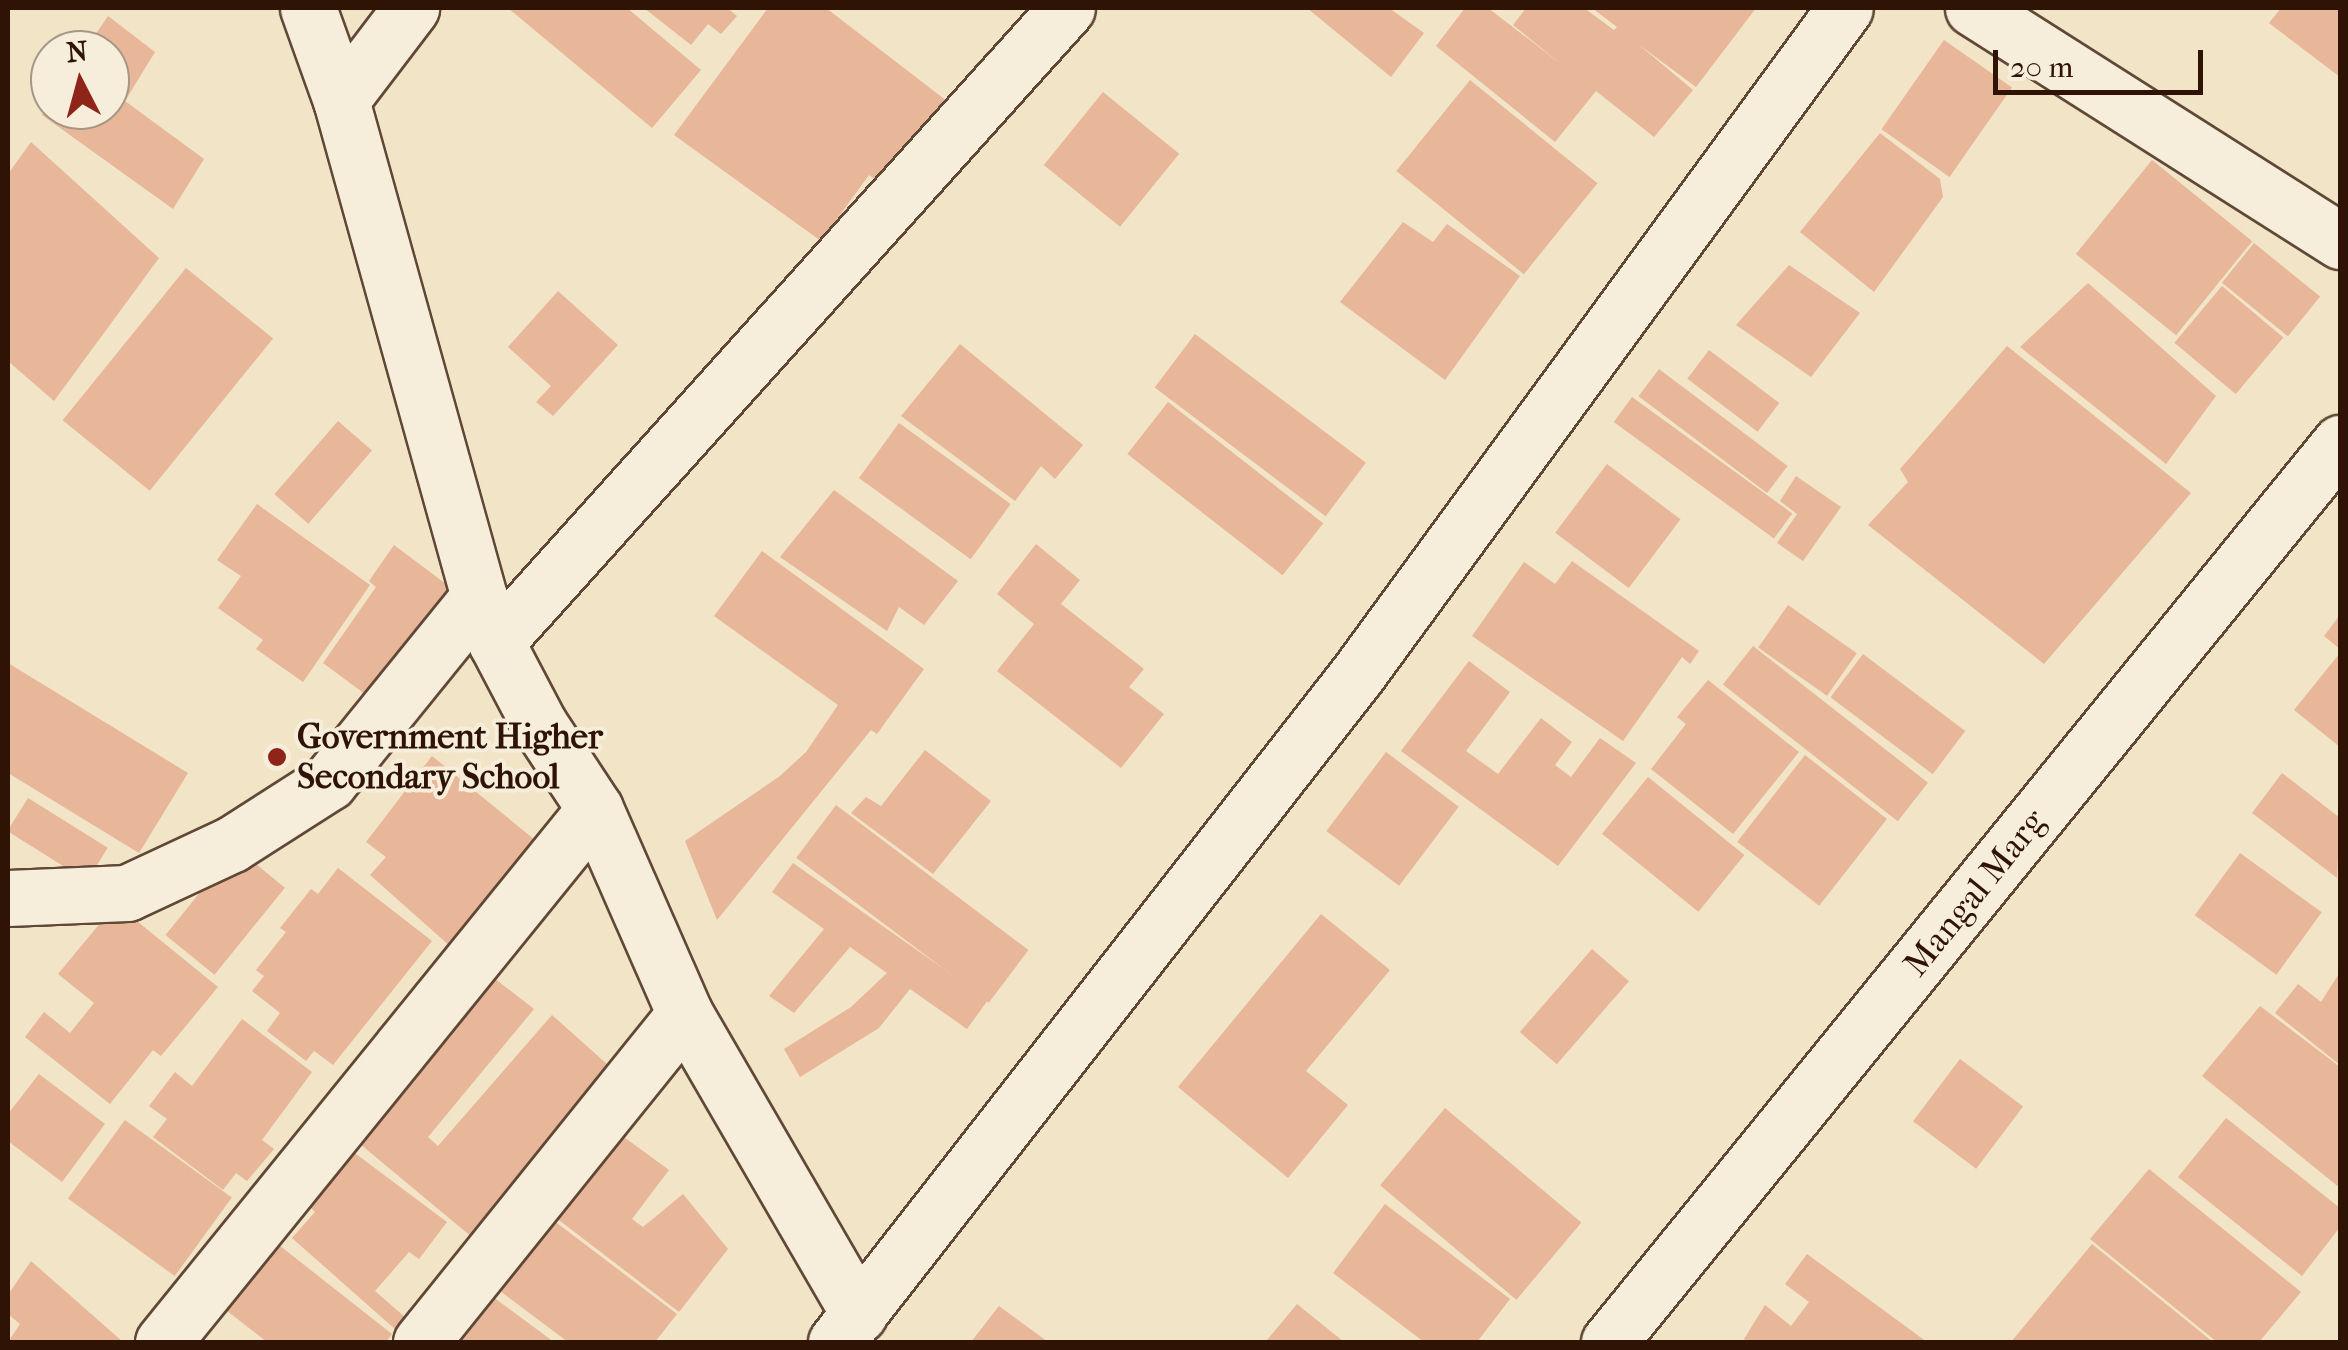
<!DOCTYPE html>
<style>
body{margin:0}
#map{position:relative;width:2348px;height:1350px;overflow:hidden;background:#f1e4c7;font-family:"IM FELL French Canon",serif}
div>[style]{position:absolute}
.building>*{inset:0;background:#e8b699;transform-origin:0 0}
.roads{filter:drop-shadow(2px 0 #604836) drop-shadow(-2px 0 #604836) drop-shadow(0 2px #604836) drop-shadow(0 -2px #604836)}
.minor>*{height:55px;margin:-27.5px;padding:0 27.5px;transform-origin:27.5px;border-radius:27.5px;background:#f6eddb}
.dots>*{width:28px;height:28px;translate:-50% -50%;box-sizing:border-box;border:5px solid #f6eddb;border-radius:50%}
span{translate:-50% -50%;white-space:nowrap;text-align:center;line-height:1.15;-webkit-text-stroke:8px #f6eddb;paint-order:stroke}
.poi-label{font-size:35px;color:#2f1406;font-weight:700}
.left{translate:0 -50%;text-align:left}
.street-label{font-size:35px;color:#2f1406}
.frame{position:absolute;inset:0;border:10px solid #2f1406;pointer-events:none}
.north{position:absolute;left:30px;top:30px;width:100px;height:100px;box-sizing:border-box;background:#f6eddb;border:2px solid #a69686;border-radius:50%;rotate:354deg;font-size:28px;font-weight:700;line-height:40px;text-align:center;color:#2f1406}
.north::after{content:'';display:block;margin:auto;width:35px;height:45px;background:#8f2418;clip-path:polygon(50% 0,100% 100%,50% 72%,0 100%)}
.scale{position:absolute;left:1993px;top:50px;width:210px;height:45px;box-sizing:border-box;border:5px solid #2f1406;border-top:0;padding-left:12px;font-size:30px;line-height:35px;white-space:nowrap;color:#2f1406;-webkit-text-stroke:8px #f6eddb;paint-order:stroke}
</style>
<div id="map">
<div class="building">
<div style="clip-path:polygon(508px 8px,627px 8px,701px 70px,652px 128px)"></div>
<div style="clip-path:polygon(644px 8px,727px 8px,737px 16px,721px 34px,708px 24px,691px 45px)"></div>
<div style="clip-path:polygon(768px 8px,826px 8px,956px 108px,893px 192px,869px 175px,821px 241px,674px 135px)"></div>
<div style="clip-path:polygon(1307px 8px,1389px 8px,1424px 33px,1391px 77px)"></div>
<div style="clip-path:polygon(1465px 8px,1488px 8px,1561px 64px,1513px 25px,1526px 8px,1584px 8px,1614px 30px,1617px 27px,1592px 8px,1756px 8px,1696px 87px,1638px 44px,1693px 90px,1654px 137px,1596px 91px,1555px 142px,1436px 46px)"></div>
<div style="clip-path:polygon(2281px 8px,2340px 8px,2340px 77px,2269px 23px)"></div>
<div style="clip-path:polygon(108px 16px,155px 52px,125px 101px,204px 159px,173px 209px,42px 115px,50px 102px,50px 110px,110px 110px,110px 50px,85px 50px)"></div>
<div style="left:1944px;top:40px;width:83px;height:109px;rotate:35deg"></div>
<div style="left:1470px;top:80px;width:164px;height:117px;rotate:39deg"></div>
<div style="left:1103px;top:92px;width:98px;height:94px;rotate:39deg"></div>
<div style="clip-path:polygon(1880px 133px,1940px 179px,1943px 197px,1874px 292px,1800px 232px)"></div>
<div style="clip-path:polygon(31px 142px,159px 258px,54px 401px,8px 361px,8px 174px)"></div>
<div style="left:2152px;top:160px;width:129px;height:121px;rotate:39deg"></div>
<div style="clip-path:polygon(1403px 222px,1433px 242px,1447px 224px,1520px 276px,1445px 380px,1340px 302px)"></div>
<div style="left:2254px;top:243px;width:85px;height:51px;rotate:39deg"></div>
<div style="clip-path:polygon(1789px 265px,1860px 313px,1811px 377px,1736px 325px)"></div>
<div style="left:186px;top:268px;width:112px;height:196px;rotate:39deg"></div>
<div style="clip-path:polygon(2088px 283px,2216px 396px,2166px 464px,2020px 347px)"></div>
<div style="left:2222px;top:286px;width:80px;height:74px;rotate:40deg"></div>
<div style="clip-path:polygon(558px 291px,618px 345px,553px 416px,536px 402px,551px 386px,508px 347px)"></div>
<div style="left:1195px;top:334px;width:214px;height:67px;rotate:37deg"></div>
<div style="clip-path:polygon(960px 344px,1083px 445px,1055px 479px,1041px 466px,1015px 501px,901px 416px)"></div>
<div style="clip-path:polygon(2007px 346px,2191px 493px,2044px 664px,1868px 525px,1908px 482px,1900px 469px)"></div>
<div style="left:1709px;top:350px;width:88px;height:36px;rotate:37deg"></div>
<div style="left:1659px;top:369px;width:161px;height:34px;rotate:37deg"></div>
<div style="left:1632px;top:397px;width:198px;height:31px;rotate:36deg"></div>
<div style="left:1168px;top:402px;width:197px;height:66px;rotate:38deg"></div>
<div style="left:338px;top:421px;width:45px;height:97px;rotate:41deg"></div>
<div style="left:899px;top:423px;width:138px;height:68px;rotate:36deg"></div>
<div style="left:1607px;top:464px;width:92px;height:86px;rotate:37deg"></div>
<div style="clip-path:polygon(1796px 476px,1841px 507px,1803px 561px,1777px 543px,1797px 514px,1780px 501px)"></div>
<div style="clip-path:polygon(834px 490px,958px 581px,924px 625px,899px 607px,887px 631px,780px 557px)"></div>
<div style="clip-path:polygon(257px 504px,370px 585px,303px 682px,256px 649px,263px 640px,218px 608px,241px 576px,217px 560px)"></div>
<div style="clip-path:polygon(1036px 544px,1080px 580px,1061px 604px,1144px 669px,1129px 687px,1164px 714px,1121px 768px,997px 671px,1034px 624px,997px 594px)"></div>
<div style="clip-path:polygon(394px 545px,450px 587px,421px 622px,428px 627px,373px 700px,323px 663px,376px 587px,369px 581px)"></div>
<div style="clip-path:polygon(762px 551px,924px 669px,877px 734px,871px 730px,717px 920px,685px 841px,780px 776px,806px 752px,838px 705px,714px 616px)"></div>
<div style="clip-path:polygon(1572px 561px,1699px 651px,1690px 664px,1682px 657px,1623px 741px,1472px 636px,1524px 562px,1555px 584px)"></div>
<div style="left:1788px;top:605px;width:84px;height:52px;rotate:35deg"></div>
<div style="clip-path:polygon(2340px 615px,2340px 649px,2324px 636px)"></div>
<div style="left:1753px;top:646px;width:222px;height:49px;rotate:38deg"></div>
<div style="clip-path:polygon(2340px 653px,2340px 747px,2294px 710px)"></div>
<div style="left:1863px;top:654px;width:128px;height:54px;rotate:37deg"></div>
<div style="clip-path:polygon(1469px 661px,1510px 692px,1466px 751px,1498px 774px,1541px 718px,1572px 742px,1555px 765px,1571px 777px,1600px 738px,1636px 763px,1558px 866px,1401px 751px)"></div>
<div style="clip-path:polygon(8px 663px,188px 773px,139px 853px,8px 773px)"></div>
<div style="clip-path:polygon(1708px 680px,1799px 752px,1733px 834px,1651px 769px,1686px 724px,1677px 717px)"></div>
<div style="clip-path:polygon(925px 750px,991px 801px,933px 874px,851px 813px,866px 797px,881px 806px)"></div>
<div style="left:1386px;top:752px;width:91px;height:99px;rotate:37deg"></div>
<div style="left:1805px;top:755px;width:104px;height:110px;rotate:38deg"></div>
<div style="clip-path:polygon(432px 756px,535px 840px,451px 947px,370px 875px,386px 857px,366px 842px)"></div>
<div style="clip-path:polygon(2282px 773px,2340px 818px,2337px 878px,2252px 813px)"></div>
<div style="left:1648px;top:777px;width:124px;height:73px;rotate:39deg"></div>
<div style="left:28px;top:798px;width:94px;height:39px;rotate:32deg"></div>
<div style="left:836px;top:805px;width:241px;height:66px;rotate:37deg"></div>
<div style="left:236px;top:848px;width:63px;height:112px;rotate:39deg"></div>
<div style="left:2240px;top:853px;width:101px;height:77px;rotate:36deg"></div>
<div style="clip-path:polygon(793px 863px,988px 1000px,967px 1029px,910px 989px,879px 1028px,800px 1077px,784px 1049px,851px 1007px,887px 973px,850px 947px,794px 1013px,769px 996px,824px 929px,772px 892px)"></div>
<div style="clip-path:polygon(338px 868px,432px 941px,333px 1065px,314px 1051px,306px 1061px,267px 1031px,280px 1013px,252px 991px,264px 976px,256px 970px,286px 932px,280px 928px,311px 889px,318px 894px)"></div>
<div style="clip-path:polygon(116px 904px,218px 987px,161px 1056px,153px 1050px,110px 1104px,25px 1037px,44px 1012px,70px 1033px,94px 1003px,58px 974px)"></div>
<div style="clip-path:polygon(1321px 914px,1390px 970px,1306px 1071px,1348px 1105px,1288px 1178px,1178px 1087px)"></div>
<div style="left:1592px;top:949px;width:49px;height:110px;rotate:41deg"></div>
<div style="clip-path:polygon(485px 971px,534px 1009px,428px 1137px,438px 1146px,552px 1015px,617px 1073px,479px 1243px,342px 1129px)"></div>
<div style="clip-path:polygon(2340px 972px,2340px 1065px,2275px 1013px,2298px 984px,2321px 1002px)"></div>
<div style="clip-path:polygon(2260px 1006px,2340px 1067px,2340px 1188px,2202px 1076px)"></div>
<div style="clip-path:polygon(242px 1019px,312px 1072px,262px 1140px,274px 1149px,247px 1181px,236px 1173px,223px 1190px,153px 1137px,167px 1119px,149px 1106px,175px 1072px,192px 1086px)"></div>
<div style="left:1960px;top:1059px;width:79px;height:78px;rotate:37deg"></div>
<div style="clip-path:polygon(39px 1074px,105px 1124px,62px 1182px,8px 1141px,8px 1114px)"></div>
<div style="left:1445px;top:1108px;width:178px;height:101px;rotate:40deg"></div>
<div style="clip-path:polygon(2226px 1118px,2340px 1208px,2340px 1227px,2302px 1276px,2178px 1177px)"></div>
<div style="left:125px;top:1120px;width:132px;height:97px;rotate:36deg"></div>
<div style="clip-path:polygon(617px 1132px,669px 1170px,632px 1219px,643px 1227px,683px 1194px,728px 1249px,679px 1312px,551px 1214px)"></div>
<div style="clip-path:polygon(352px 1151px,447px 1222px,419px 1259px,409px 1252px,375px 1291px,406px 1318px,396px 1330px,292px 1238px,315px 1212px,311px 1208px,324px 1187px)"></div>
<div style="clip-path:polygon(2149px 1169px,2301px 1292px,2259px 1342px,2217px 1342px,2090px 1239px)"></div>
<div style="clip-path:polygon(1385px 1204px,1510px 1299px,1477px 1342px,1424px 1342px,1333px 1273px)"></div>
<div style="clip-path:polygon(545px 1214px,677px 1314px,655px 1342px,568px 1342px,492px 1285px)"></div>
<div style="clip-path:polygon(270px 1238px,392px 1334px,386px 1342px,267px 1342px,217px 1303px)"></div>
<div style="clip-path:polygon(2092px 1244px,2213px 1342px,2011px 1342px)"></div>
<div style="clip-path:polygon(1807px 1254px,1927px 1342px,1748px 1342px,1744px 1339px,1765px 1305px,1791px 1326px,1809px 1302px,1785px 1284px)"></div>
<div style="clip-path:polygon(31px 1261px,123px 1342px,8px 1342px,20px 1324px,8px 1314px,8px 1295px)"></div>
<div style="clip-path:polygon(481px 1288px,554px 1342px,451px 1342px)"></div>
<div style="clip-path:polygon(1297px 1304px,1344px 1342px,1270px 1342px,1267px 1340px)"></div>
<div style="clip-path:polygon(999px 1306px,1048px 1342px,971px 1342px)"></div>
</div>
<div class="roads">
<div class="minor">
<div style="left:308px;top:8px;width:98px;rotate:70.3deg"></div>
<div style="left:341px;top:100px;width:516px;rotate:74.48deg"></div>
<div style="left:479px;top:597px;width:48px;rotate:69.3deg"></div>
<div style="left:496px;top:642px;width:93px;rotate:62.3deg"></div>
<div style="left:539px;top:724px;width:102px;rotate:56.6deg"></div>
<div style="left:595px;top:809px;width:224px;rotate:66.3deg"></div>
<div style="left:685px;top:1014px;width:347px;rotate:59.9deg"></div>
<div style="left:1973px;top:8px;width:435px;rotate:32.4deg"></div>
<div style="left:341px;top:100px;width:116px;rotate:-52.7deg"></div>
<div style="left:496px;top:642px;width:853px;rotate:-47.99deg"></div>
<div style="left:8px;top:898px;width:119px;rotate:-2.4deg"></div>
<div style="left:127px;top:893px;width:116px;rotate:-25deg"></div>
<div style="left:232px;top:844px;width:115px;rotate:-32.6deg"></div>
<div style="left:329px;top:782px;width:238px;rotate:-51deg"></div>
<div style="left:163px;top:1342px;width:686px;rotate:-50.98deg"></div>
<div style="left:421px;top:1342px;width:421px;rotate:-51.2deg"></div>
<div style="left:836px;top:1342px;width:846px;rotate:-52.01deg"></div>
<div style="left:1357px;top:675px;width:826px;rotate:-53.81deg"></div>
<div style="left:1609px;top:1342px;width:1159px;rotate:-50.88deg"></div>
</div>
</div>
<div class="dots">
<div style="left:277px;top:757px;background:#8f2418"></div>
</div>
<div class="poi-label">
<span class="left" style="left:297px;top:757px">Government Higher<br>Secondary School</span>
</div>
<div class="street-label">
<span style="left:1975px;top:893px;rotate:-51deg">Mangal Marg</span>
</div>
<div class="frame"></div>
<div class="north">N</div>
<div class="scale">20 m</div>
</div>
